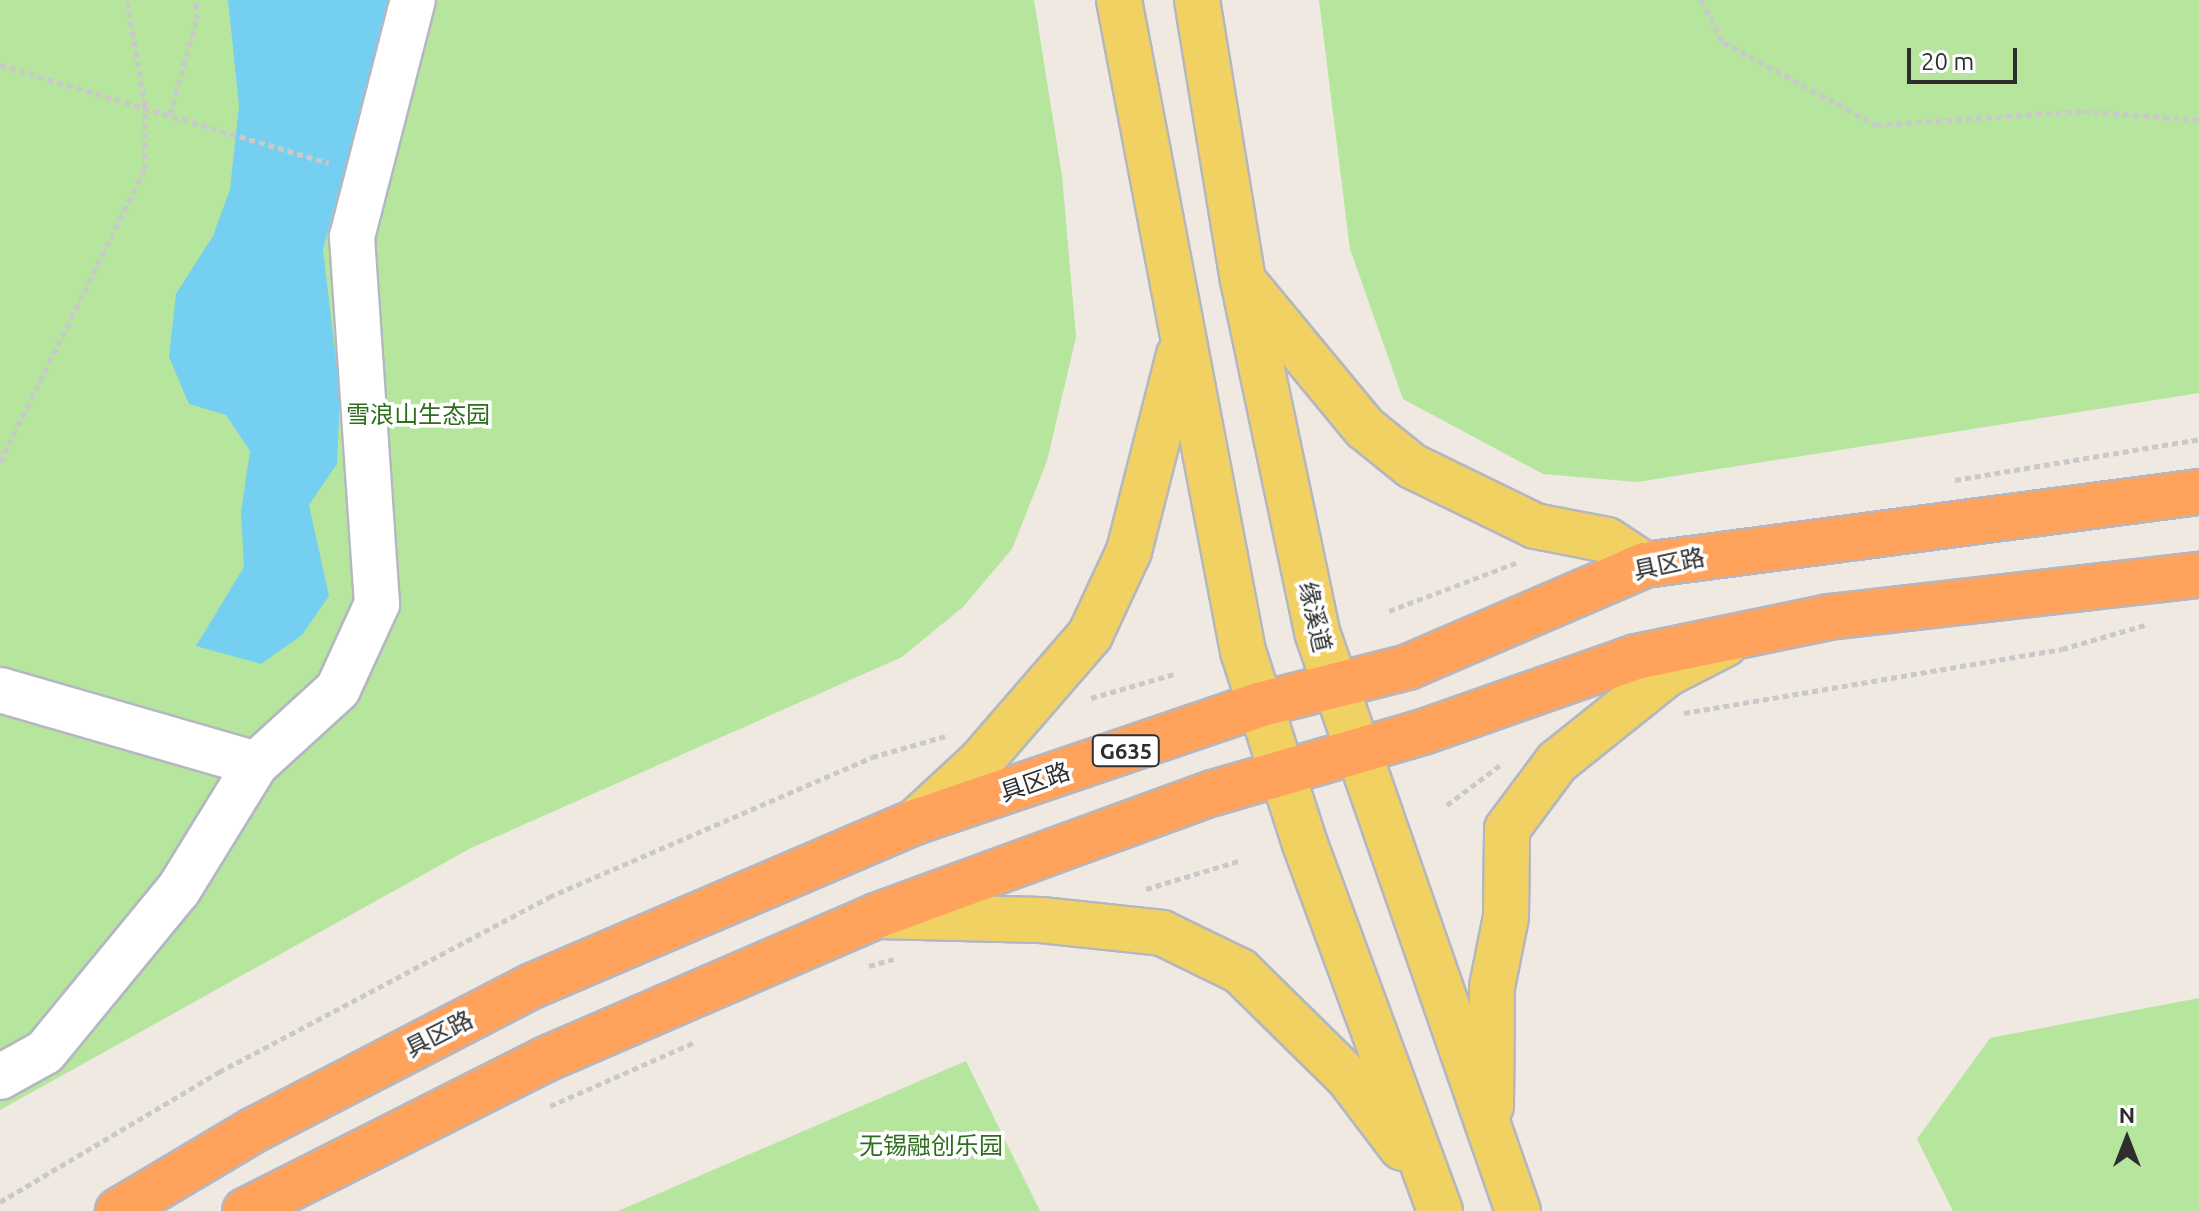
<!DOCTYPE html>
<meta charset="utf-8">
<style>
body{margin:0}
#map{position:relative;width:2199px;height:1211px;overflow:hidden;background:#efe9e1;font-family:Ubuntu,"Noto Sans SC",sans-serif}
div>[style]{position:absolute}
.green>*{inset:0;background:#b6e59e}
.water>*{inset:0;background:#75cff0}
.path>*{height:5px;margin-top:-2.5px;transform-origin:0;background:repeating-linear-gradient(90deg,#c9c9c9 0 6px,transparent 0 10px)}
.roads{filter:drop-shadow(2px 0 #b4b7c1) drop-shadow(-2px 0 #b4b7c1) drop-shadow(0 2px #b4b7c1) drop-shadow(0 -2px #b4b7c1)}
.minor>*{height:44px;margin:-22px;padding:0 22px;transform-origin:22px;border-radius:22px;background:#fff}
.major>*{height:44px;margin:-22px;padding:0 22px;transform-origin:22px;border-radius:22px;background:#f2d163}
.highway>*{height:44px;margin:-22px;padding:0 22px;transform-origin:22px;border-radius:22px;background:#ffa35c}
span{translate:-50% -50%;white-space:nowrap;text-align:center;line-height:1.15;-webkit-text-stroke:7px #fff;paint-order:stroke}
.shield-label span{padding:2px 6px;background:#fff;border:2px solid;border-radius:6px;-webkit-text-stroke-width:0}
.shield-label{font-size:22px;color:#2e2e2e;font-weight:700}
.park-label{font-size:24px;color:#2c6e1b}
.street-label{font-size:24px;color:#2e2e2e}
.north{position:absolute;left:2087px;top:1099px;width:80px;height:80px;-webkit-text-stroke:6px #fff;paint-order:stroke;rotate:0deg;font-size:22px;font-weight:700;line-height:32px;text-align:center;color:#2e2e2e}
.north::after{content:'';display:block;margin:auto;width:28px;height:36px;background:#2e2e2e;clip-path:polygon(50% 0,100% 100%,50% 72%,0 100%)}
.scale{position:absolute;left:1907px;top:48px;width:110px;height:36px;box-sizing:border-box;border:4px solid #2e2e2e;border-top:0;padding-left:10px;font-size:24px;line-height:28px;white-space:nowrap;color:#2e2e2e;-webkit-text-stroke:6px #fff;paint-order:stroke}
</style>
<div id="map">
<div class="green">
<div style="clip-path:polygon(0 0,1034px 0,1062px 176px,1076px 337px,1047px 461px,1012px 549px,963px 607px,902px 657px,471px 848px,0 1110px)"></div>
<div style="clip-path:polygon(1319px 0,2199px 0,2199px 393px,1637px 482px,1543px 474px,1403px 399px,1350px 249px)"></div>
<div style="clip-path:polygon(2199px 998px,2199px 1211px,1953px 1211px,1917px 1139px,1990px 1038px)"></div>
<div style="clip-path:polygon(966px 1061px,1040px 1211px,618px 1211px)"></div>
</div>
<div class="water">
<div style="clip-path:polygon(228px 0,388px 0,388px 9px,323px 249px,340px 394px,337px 464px,309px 505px,329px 596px,302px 635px,261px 664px,196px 646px,244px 567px,241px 512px,250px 451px,226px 415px,189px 404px,169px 357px,176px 294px,213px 236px,230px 189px,239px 106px)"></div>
</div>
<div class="path">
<div style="left:1701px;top:0;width:47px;rotate:62.4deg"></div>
<div style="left:1723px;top:42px;width:174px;rotate:28.5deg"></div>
<div style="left:1876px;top:125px;width:207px;rotate:-3.9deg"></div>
<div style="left:2083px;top:111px;width:116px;rotate:4.4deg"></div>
<div style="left:0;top:65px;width:343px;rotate:16.6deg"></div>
<div style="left:170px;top:114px;width:99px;rotate:-74.1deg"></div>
<div style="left:197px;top:19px;width:19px;rotate:-93deg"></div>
<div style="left:0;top:462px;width:328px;rotate:-63.7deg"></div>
<div style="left:145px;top:168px;width:62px;rotate:-90deg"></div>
<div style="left:145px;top:106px;width:108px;rotate:-99.6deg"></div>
<div style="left:1955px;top:480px;width:247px;rotate:-9.5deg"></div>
<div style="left:1389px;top:611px;width:138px;rotate:-20.8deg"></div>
<div style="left:1091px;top:698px;width:86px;rotate:-16.1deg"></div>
<div style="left:1684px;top:713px;width:383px;rotate:-9.6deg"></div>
<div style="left:2062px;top:649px;width:86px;rotate:-16.1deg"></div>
<div style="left:1447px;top:805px;width:70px;rotate:-36.9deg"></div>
<div style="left:1146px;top:889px;width:97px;rotate:-16.8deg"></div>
<div style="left:869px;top:966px;width:26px;rotate:-16deg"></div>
<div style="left:550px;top:1106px;width:158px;rotate:-23.8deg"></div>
<div style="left:0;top:1202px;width:255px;rotate:-30.7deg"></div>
<div style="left:219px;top:1072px;width:374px;rotate:-27.9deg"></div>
<div style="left:549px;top:897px;width:352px;rotate:-23.4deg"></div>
<div style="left:872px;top:757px;width:80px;rotate:-15.9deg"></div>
</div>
<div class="roads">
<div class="minor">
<div style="left:0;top:690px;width:266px;rotate:16.1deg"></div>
<div style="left:0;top:1077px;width:51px;rotate:-29.1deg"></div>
<div style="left:45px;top:1052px;width:211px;rotate:-50.6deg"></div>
<div style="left:179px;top:889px;width:147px;rotate:-58.4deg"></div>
<div style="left:256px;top:764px;width:111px;rotate:-42.4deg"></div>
<div style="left:338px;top:689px;width:94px;rotate:-65.4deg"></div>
<div style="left:377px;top:604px;width:368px;rotate:-93.9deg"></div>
<div style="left:352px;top:237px;width:245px;rotate:-75.6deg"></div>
</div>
<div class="major">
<div style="left:1119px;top:0;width:663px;rotate:79.22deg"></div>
<div style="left:1243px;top:651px;width:203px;rotate:72.2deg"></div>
<div style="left:1305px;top:844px;width:391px;rotate:69.8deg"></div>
<div style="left:1197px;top:0;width:284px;rotate:80.7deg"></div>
<div style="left:1243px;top:280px;width:360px;rotate:78.1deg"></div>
<div style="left:1317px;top:632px;width:613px;rotate:70.86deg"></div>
<div style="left:1249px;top:288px;width:182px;rotate:50.4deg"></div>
<div style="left:1365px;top:428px;width:60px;rotate:39deg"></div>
<div style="left:1412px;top:466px;width:137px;rotate:26deg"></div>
<div style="left:1535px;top:526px;width:73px;rotate:11deg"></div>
<div style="left:1607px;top:540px;width:45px;rotate:33.3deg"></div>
<div style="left:915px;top:822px;width:88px;rotate:-42.7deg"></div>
<div style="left:980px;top:762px;width:168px;rotate:-49.1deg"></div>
<div style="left:1090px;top:635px;width:93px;rotate:-65.1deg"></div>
<div style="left:1129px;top:551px;width:202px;rotate:-75.7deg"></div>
<div style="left:879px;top:916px;width:162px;rotate:1.4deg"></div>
<div style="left:1041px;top:920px;width:122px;rotate:6.1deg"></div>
<div style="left:1162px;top:933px;width:87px;rotate:26deg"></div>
<div style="left:1240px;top:971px;width:151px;rotate:44.5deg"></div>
<div style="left:1348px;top:1077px;width:89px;rotate:52.7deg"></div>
<div style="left:1491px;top:1106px;width:119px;rotate:-89.5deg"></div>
<div style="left:1492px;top:987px;width:71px;rotate:-78.7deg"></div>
<div style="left:1506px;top:917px;width:88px;rotate:-89.3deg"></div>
<div style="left:1507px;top:829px;width:84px;rotate:-53.3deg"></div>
<div style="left:1557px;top:762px;width:141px;rotate:-38.7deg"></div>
<div style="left:1667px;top:674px;width:65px;rotate:-27.3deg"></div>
</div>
<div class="highway">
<div style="left:118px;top:1211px;width:158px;rotate:-30.8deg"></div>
<div style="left:254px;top:1130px;width:313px;rotate:-27.4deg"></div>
<div style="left:532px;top:986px;width:417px;rotate:-23.2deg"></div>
<div style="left:915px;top:822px;width:362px;rotate:-18.8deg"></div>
<div style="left:1258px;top:705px;width:155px;rotate:-14.2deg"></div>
<div style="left:1408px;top:667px;width:258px;rotate:-23.3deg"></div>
<div style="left:1645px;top:565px;width:559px;rotate:-7.51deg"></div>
<div style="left:245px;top:1211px;width:337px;rotate:-26.8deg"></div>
<div style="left:546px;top:1059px;width:360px;rotate:-23.4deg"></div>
<div style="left:876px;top:916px;width:359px;rotate:-20.1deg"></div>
<div style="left:1213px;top:793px;width:219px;rotate:-16.2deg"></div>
<div style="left:1423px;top:732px;width:226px;rotate:-19.4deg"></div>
<div style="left:1636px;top:657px;width:197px;rotate:-11.7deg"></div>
<div style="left:1829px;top:617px;width:372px;rotate:-6.5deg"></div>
</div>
</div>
<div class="shield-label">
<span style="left:1126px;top:751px">G635</span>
</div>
<div class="park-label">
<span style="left:418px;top:415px">雪浪山生态园</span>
<span style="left:931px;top:1146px">无锡融创乐园</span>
</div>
<div class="street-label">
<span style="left:1669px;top:564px;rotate:-12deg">具区路</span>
<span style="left:1315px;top:617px;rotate:77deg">缘溪道</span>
<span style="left:1035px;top:782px;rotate:-19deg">具区路</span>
<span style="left:439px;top:1034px;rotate:-27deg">具区路</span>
</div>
<div class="north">N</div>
<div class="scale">20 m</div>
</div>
